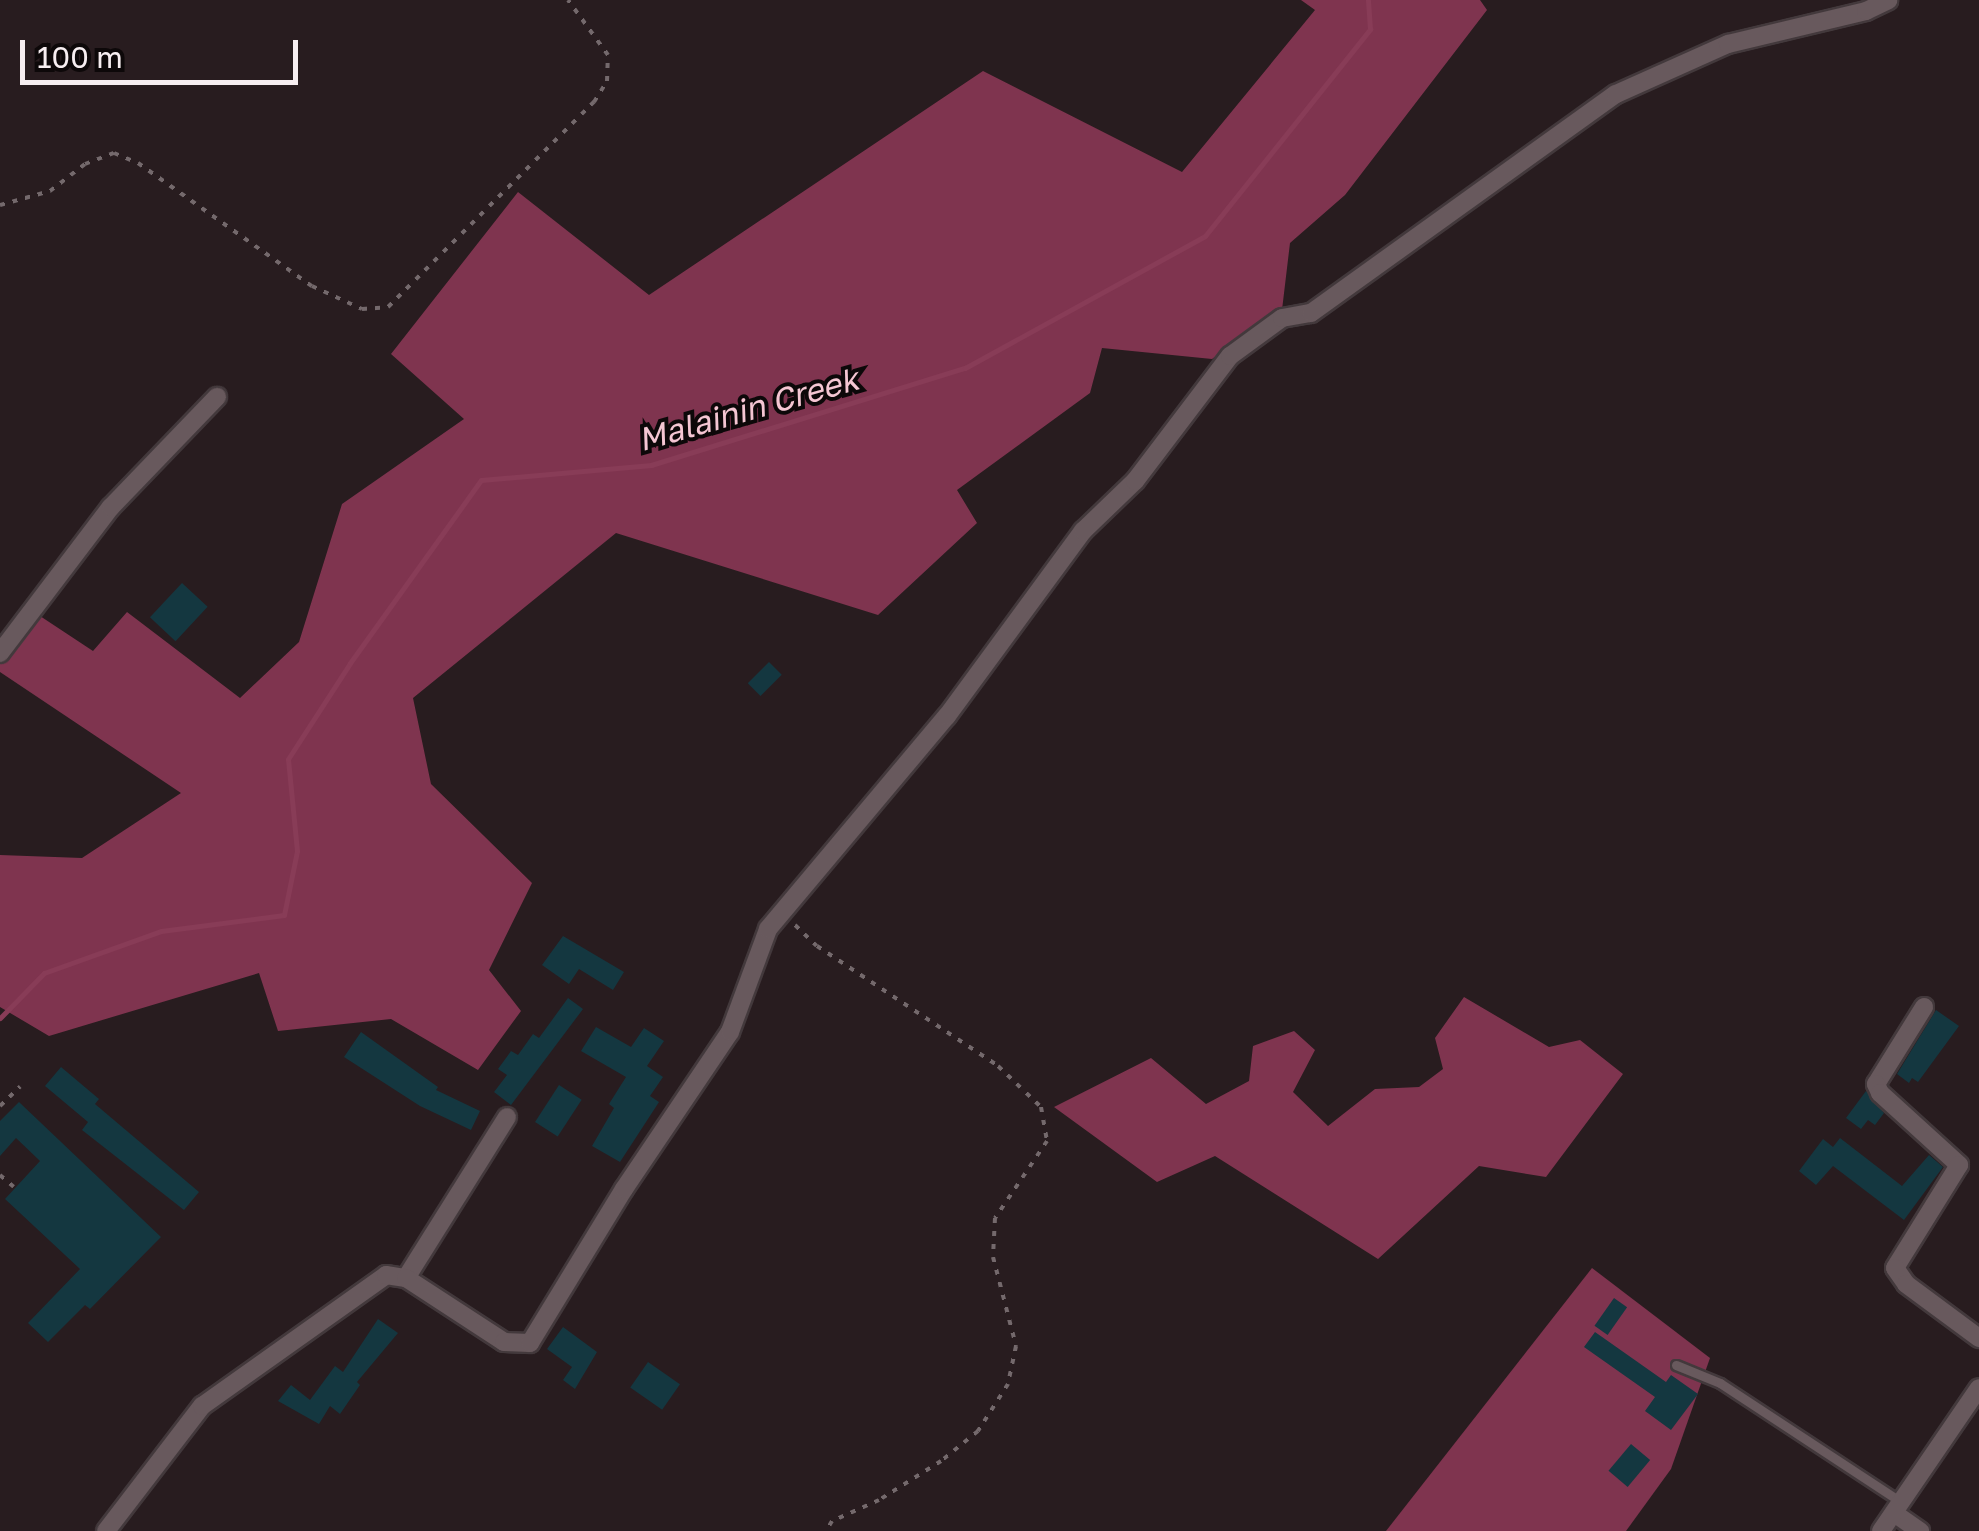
<!DOCTYPE html>
<style>
body{margin:0}
#map{position:relative;width:1979px;height:1531px;overflow:hidden;background:#281c1f;font-family:"Golos Text",sans-serif}
div>[style]{position:absolute}
.forest>*{inset:0;background:#7f344f}
.stream>*{height:5px;margin:-2.5px;padding:0 2.5px;transform-origin:2.5px;border-radius:2.5px;background:#883c57}
.building>*{inset:0;background:#143740;transform-origin:0 0}
.path>*{height:4px;margin-top:-2px;transform-origin:0;background:repeating-linear-gradient(90deg,#74696c 0 5px,transparent 0 13px)}
.roads{filter:drop-shadow(2px 0 #43393c) drop-shadow(-2px 0 #43393c) drop-shadow(0 2px #43393c) drop-shadow(0 -2px #43393c)}
.lane>*{height:9px;margin:-4.5px;padding:0 4.5px;transform-origin:4.5px;border-radius:4.5px;background:#68595d}
.street>*{height:18px;margin:-9px;padding:0 9px;transform-origin:9px;border-radius:9px;background:#68595d}
span{translate:-50% -50%;white-space:nowrap;text-align:center;line-height:1.15;-webkit-text-stroke:8px #0d0809;paint-order:stroke}
.water-label{font-size:32px;color:#f5c6d3;font-style:italic}
.scale{position:absolute;left:20px;top:40px;width:278px;height:45px;box-sizing:border-box;border:5px solid #f7eef1;border-top:0;padding-left:12px;font-size:30px;line-height:35px;white-space:nowrap;color:#f7eef1;-webkit-text-stroke:8px #0d0809;paint-order:stroke}
</style>
<div id="map">
<div class="forest">
<div style="clip-path:polygon(1301px 0,1480px 0,1487px 10px,1345px 195px,1290px 243px,1282px 310px,1212px 359px,1102px 348px,1090px 393px,957px 490px,977px 523px,878px 615px,616px 533px,413px 698px,431px 784px,532px 883px,489px 970px,521px 1011px,478px 1070px,391px 1019px,278px 1031px,259px 973px,49px 1036px,0 1007px,0 855px,82px 858px,181px 793px,0 672px,0 660px,40px 616px,93px 651px,127px 612px,240px 698px,299px 642px,342px 504px,464px 419px,391px 354px,518px 192px,649px 295px,983px 71px,1182px 172px,1315px 10px)"></div>
<div style="clip-path:polygon(1464px 997px,1549px 1047px,1580px 1040px,1623px 1074px,1546px 1177px,1479px 1166px,1378px 1259px,1215px 1156px,1157px 1182px,1054px 1107px,1151px 1058px,1206px 1104px,1249px 1081px,1253px 1046px,1294px 1031px,1315px 1050px,1293px 1092px,1328px 1126px,1375px 1089px,1419px 1087px,1443px 1069px,1435px 1038px)"></div>
<div style="clip-path:polygon(1592px 1268px,1710px 1358px,1671px 1469px,1626px 1531px,1386px 1531px)"></div>
</div>
<div class="stream">
<div style="left:0;top:1018px;width:63px;rotate:-45.6deg"></div>
<div style="left:44px;top:973px;width:124px;rotate:-19.7deg"></div>
<div style="left:161px;top:931px;width:124px;rotate:-7.4deg"></div>
<div style="left:284px;top:915px;width:65px;rotate:-78.5deg"></div>
<div style="left:297px;top:851px;width:92px;rotate:-95.6deg"></div>
<div style="left:288px;top:759px;width:114px;rotate:-57.1deg"></div>
<div style="left:350px;top:663px;width:225px;rotate:-54.4deg"></div>
<div style="left:481px;top:480px;width:171px;rotate:-5deg"></div>
<div style="left:651px;top:465px;width:329px;rotate:-17.2deg"></div>
<div style="left:965px;top:368px;width:274px;rotate:-28.8deg"></div>
<div style="left:1205px;top:236px;width:265px;rotate:-51.4deg"></div>
<div style="left:1370px;top:29px;width:29px;rotate:-94deg"></div>
</div>
<div class="building">
<div style="left:182px;top:583px;width:35px;height:47px;rotate:43deg"></div>
<div style="left:769px;top:662px;width:18px;height:30px;rotate:45deg"></div>
<div style="clip-path:polygon(563px 936px,624px 972px,613px 990px,579px 969px,569px 984px,542px 965px)"></div>
<div style="clip-path:polygon(568px 998px,583px 1009px,511px 1105px,494px 1092px,507px 1075px,498px 1069px,511px 1051px,518px 1055px,533px 1034px,539px 1038px)"></div>
<div style="clip-path:polygon(1936px 1010px,1959px 1026px,1918px 1082px,1912px 1078px,1909px 1083px,1897px 1074px)"></div>
<div style="clip-path:polygon(596px 1027px,631px 1047px,644px 1028px,664px 1041px,647px 1066px,663px 1077px,650px 1096px,659px 1102px,620px 1162px,592px 1146px,614px 1108px,609px 1104px,626px 1077px,581px 1051px)"></div>
<div style="clip-path:polygon(361px 1032px,438px 1087px,436px 1090px,480px 1111px,471px 1130px,420px 1106px,344px 1057px)"></div>
<div style="clip-path:polygon(61px 1067px,99px 1099px,95px 1104px,199px 1192px,184px 1210px,82px 1130px,88px 1122px,45px 1086px)"></div>
<div style="left:559px;top:1085px;width:27px;height:44px;rotate:33deg"></div>
<div style="clip-path:polygon(1866px 1091px,1884px 1113px,1875px 1125px,1868px 1120px,1861px 1129px,1846px 1118px)"></div>
<div style="clip-path:polygon(19px 1102px,161px 1237px,90px 1309px,85px 1305px,48px 1342px,28px 1323px,80px 1269px,5px 1199px,40px 1161px,16px 1138px,0 1156px,0 1121px)"></div>
<div style="clip-path:polygon(1840px 1138px,1902px 1186px,1929px 1155px,1943px 1167px,1904px 1220px,1833px 1166px,1816px 1185px,1799px 1171px,1823px 1139px,1833px 1147px)"></div>
<div style="left:1614px;top:1298px;width:16px;height:34px;rotate:35deg"></div>
<div style="clip-path:polygon(378px 1319px,398px 1333px,357px 1382px,360px 1385px,340px 1414px,330px 1406px,319px 1424px,278px 1401px,291px 1385px,310px 1400px,335px 1366px,343px 1372px)"></div>
<div style="clip-path:polygon(563px 1327px,597px 1352px,575px 1389px,563px 1380px,572px 1367px,547px 1349px)"></div>
<div style="clip-path:polygon(1595px 1332px,1666px 1382px,1671px 1375px,1698px 1394px,1671px 1430px,1645px 1411px,1655px 1397px,1584px 1347px)"></div>
<div style="left:648px;top:1362px;width:39px;height:31px;rotate:35deg"></div>
<div style="left:1631px;top:1444px;width:25px;height:35px;rotate:40deg"></div>
</div>
<div class="path">
<div style="left:0;top:205px;width:52px;rotate:-15.6deg"></div>
<div style="left:50px;top:191px;width:44px;rotate:-37.6deg"></div>
<div style="left:85px;top:164px;width:31px;rotate:-21deg"></div>
<div style="left:114px;top:153px;width:26px;rotate:23deg"></div>
<div style="left:138px;top:163px;width:213px;rotate:35.3deg"></div>
<div style="left:312px;top:286px;width:55px;rotate:24.7deg"></div>
<div style="left:362px;top:309px;width:26px;rotate:-4deg"></div>
<div style="left:388px;top:307px;width:291px;rotate:-44.9deg"></div>
<div style="left:594px;top:102px;width:25px;rotate:-58deg"></div>
<div style="left:607px;top:81px;width:26px;rotate:-88deg"></div>
<div style="left:608px;top:55px;width:68px;rotate:-126deg"></div>
<div style="left:795px;top:925px;width:30px;rotate:44deg"></div>
<div style="left:817px;top:946px;width:217px;rotate:33.5deg"></div>
<div style="left:998px;top:1066px;width:59px;rotate:43.6deg"></div>
<div style="left:1041px;top:1107px;width:35px;rotate:80deg"></div>
<div style="left:1047px;top:1141px;width:93px;rotate:124deg"></div>
<div style="left:995px;top:1218px;width:39px;rotate:93deg"></div>
<div style="left:993px;top:1257px;width:92px;rotate:75.5deg"></div>
<div style="left:1016px;top:1346px;width:39px;rotate:102deg"></div>
<div style="left:1008px;top:1384px;width:56px;rotate:122.6deg"></div>
<div style="left:978px;top:1431px;width:48px;rotate:141deg"></div>
<div style="left:941px;top:1461px;width:73px;rotate:147.8deg"></div>
<div style="left:879px;top:1500px;width:51px;rotate:155.9deg"></div>
<div style="left:832px;top:1521px;width:12px;rotate:121deg"></div>
<div style="left:0;top:1106px;width:28px;rotate:-44deg"></div>
<div style="left:0;top:1175px;width:18px;rotate:41deg"></div>
</div>
<div class="roads">
<div class="lane">
<div style="left:1676px;top:1365px;width:48px;rotate:22.2deg"></div>
<div style="left:1720px;top:1383px;width:213px;rotate:33.3deg"></div>
</div>
<div class="street">
<div style="left:0;top:653px;width:183px;rotate:-52.8deg"></div>
<div style="left:111px;top:507px;width:153px;rotate:-46.1deg"></div>
<div style="left:1924px;top:1007px;width:91px;rotate:121.9deg"></div>
<div style="left:1876px;top:1084px;width:10px;rotate:66deg"></div>
<div style="left:1880px;top:1093px;width:107px;rotate:42.3deg"></div>
<div style="left:1959px;top:1165px;width:121px;rotate:121.9deg"></div>
<div style="left:1895px;top:1268px;width:19px;rotate:55deg"></div>
<div style="left:1906px;top:1284px;width:91px;rotate:36.5deg"></div>
<div style="left:406px;top:1278px;width:190px;rotate:-57.9deg"></div>
<div style="left:1894px;top:1513px;width:32px;rotate:35deg"></div>
<div style="left:106px;top:1531px;width:158px;rotate:-52.5deg"></div>
<div style="left:202px;top:1406px;width:226px;rotate:-35.4deg"></div>
<div style="left:386px;top:1275px;width:20px;rotate:9deg"></div>
<div style="left:406px;top:1278px;width:117px;rotate:33.1deg"></div>
<div style="left:504px;top:1342px;width:26px;rotate:2deg"></div>
<div style="left:530px;top:1343px;width:180px;rotate:-58.6deg"></div>
<div style="left:624px;top:1189px;width:189px;rotate:-56deg"></div>
<div style="left:730px;top:1032px;width:110px;rotate:-69.7deg"></div>
<div style="left:768px;top:929px;width:278px;rotate:-50deg"></div>
<div style="left:947px;top:716px;width:230px;rotate:-53.7deg"></div>
<div style="left:1083px;top:531px;width:72px;rotate:-43.9deg"></div>
<div style="left:1135px;top:481px;width:157px;rotate:-52.8deg"></div>
<div style="left:1230px;top:356px;width:64px;rotate:-36.2deg"></div>
<div style="left:1282px;top:318px;width:29px;rotate:-10deg"></div>
<div style="left:1311px;top:313px;width:375px;rotate:-35.7deg"></div>
<div style="left:1616px;top:94px;width:123px;rotate:-24.1deg"></div>
<div style="left:1728px;top:44px;width:142px;rotate:-13.4deg"></div>
<div style="left:1866px;top:11px;width:25px;rotate:-26deg"></div>
<div style="left:1881px;top:1531px;width:173px;rotate:-55.6deg"></div>
</div>
</div>
<div class="water-label">
<span style="left:748px;top:409px;rotate:-16deg">Malainin Creek</span>
</div>
<div class="scale">100 m</div>
</div>
